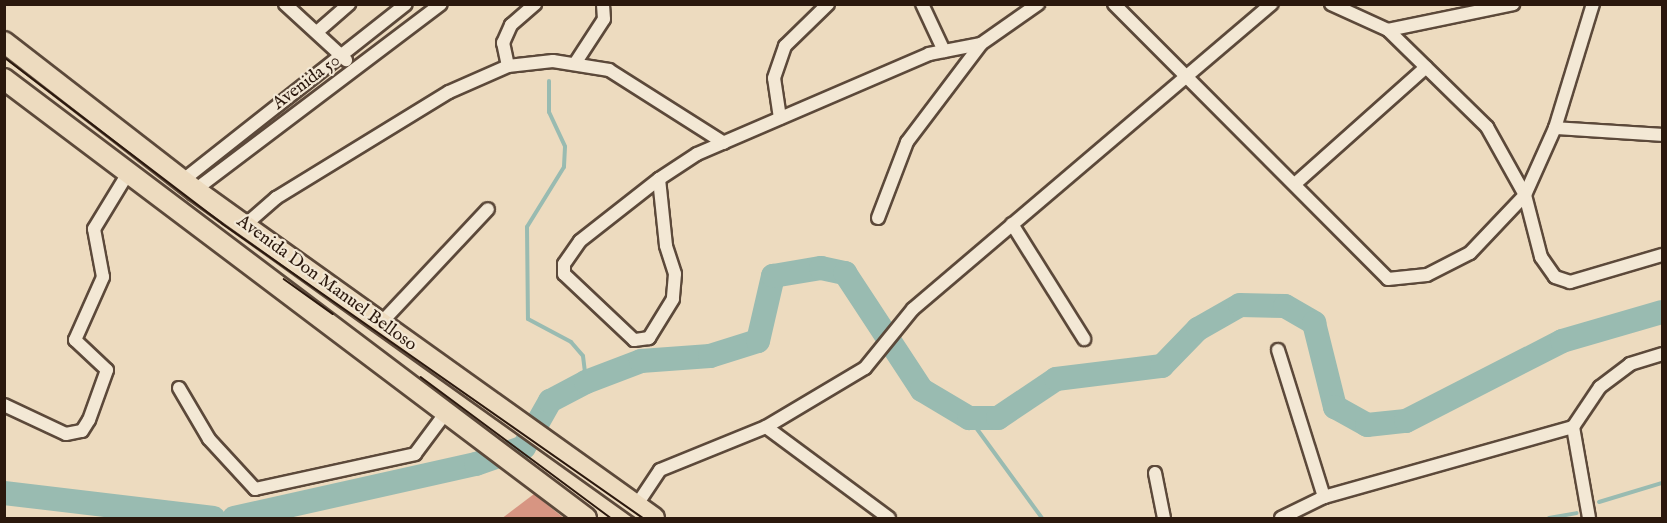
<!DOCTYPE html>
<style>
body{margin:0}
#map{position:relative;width:1667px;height:523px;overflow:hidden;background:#eddbbf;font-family:"IM FELL English",serif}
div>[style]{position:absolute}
.stream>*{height:4px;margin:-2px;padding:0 2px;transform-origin:2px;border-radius:2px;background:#99bbb1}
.river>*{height:24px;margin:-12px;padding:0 12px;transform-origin:12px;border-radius:12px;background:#99bbb1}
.building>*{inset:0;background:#d79582}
.roads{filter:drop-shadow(2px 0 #5c493a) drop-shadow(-2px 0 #5c493a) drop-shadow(0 2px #5c493a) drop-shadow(0 -2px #5c493a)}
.minor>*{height:12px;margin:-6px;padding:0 6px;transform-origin:6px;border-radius:6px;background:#f3e8d5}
.primary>*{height:20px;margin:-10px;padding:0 10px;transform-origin:10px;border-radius:10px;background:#eddbbf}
.tram>*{height:1.5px;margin:-0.75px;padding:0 0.75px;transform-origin:0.75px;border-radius:0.75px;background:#2b180d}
span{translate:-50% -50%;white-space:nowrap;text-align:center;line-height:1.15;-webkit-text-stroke:4.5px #f3e8d5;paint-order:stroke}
.street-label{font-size:18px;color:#2b180d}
.frame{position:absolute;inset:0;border:6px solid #2b180d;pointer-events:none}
</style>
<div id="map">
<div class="stream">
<div style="left:549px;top:81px;width:31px;rotate:90deg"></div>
<div style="left:549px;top:112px;width:38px;rotate:65deg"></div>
<div style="left:565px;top:147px;width:20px;rotate:93deg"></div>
<div style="left:564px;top:167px;width:70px;rotate:121.7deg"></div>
<div style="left:527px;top:227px;width:92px;rotate:89.4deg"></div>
<div style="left:528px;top:319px;width:49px;rotate:28.1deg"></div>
<div style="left:571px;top:342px;width:18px;rotate:49deg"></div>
<div style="left:583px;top:356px;width:26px;rotate:83deg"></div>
<div style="left:969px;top:418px;width:124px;rotate:53.9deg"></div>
<div style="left:1599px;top:502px;width:66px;rotate:-16.8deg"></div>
<div style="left:1549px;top:518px;width:28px;rotate:-10deg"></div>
</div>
<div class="river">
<div style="left:4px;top:493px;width:211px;rotate:6.8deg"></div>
<div style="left:234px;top:518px;width:248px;rotate:-12.6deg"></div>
<div style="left:476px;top:464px;width:51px;rotate:-19.5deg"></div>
<div style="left:524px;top:447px;width:53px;rotate:-60.5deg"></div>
<div style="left:550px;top:401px;width:41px;rotate:-27.8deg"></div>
<div style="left:586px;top:382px;width:59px;rotate:-20.9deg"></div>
<div style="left:641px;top:361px;width:69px;rotate:-4.1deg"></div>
<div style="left:710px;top:356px;width:50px;rotate:-17.4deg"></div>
<div style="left:758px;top:341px;width:67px;rotate:-77deg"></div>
<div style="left:773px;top:276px;width:49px;rotate:-9.5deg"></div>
<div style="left:821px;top:268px;width:25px;rotate:12deg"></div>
<div style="left:845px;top:273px;width:140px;rotate:56.7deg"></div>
<div style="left:922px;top:390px;width:55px;rotate:30.8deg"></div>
<div style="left:969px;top:418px;width:29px"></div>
<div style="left:998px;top:418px;width:70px;rotate:-33.9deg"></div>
<div style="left:1056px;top:379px;width:107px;rotate:-7deg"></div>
<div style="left:1162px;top:366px;width:52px;rotate:-45.8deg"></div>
<div style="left:1198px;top:329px;width:48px;rotate:-29.7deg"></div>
<div style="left:1240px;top:305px;width:45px;rotate:1.3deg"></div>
<div style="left:1285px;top:306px;width:34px;rotate:30deg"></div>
<div style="left:1314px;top:323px;width:87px;rotate:76deg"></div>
<div style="left:1335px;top:407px;width:37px;rotate:29deg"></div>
<div style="left:1367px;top:425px;width:39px;rotate:-6deg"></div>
<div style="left:1406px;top:421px;width:175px;rotate:-27.1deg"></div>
<div style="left:1562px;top:341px;width:104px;rotate:-16.2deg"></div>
</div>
<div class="building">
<div style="clip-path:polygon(534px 494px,565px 519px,501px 519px)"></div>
</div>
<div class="roads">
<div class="minor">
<div style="left:285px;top:4px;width:83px;rotate:42.6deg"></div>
<div style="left:922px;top:4px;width:52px;rotate:64.9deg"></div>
<div style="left:1114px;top:4px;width:388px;rotate:45.1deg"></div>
<div style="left:1388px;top:279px;width:39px;rotate:-6deg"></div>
<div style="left:1427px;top:275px;width:48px;rotate:-27.1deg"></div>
<div style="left:1470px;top:253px;width:80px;rotate:-46.5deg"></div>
<div style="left:1525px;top:195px;width:73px;rotate:-65.9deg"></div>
<div style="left:1555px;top:128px;width:130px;rotate:-73deg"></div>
<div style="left:1331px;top:4px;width:63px;rotate:24.5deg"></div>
<div style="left:1388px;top:30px;width:139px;rotate:44.4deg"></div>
<div style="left:1487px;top:127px;width:78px;rotate:60.8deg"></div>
<div style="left:1525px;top:195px;width:64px;rotate:75.5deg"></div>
<div style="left:1541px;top:257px;width:24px;rotate:55deg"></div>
<div style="left:1555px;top:277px;width:16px;rotate:18deg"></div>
<div style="left:1570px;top:282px;width:96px;rotate:-16.4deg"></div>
<div style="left:1388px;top:30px;width:128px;rotate:-11.7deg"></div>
<div style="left:317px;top:32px;width:43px;rotate:-41.2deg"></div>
<div style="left:576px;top:62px;width:51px;rotate:-56.9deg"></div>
<div style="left:604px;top:19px;width:15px;rotate:-94deg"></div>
<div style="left:508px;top:66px;width:24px;rotate:-102deg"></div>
<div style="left:503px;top:43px;width:20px;rotate:-66deg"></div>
<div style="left:511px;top:25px;width:32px;rotate:-41deg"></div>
<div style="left:780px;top:118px;width:40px;rotate:-98.5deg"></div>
<div style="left:774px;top:78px;width:34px;rotate:-71deg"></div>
<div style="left:785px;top:46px;width:60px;rotate:-44.3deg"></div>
<div style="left:1555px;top:128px;width:107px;rotate:3.7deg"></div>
<div style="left:659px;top:179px;width:67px;rotate:84deg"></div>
<div style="left:666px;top:246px;width:29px;rotate:72deg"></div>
<div style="left:675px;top:274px;width:25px;rotate:95deg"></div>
<div style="left:673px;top:299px;width:46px;rotate:121.6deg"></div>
<div style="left:649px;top:338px;width:15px;rotate:172deg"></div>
<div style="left:634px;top:340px;width:96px;rotate:-136.7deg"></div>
<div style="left:564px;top:274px;width:10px;rotate:-90deg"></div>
<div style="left:564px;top:264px;width:28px;rotate:-55deg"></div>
<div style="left:580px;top:241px;width:100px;rotate:-38.1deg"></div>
<div style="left:659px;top:179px;width:45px;rotate:-33.3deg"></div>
<div style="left:697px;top:154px;width:253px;rotate:-23.3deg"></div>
<div style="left:929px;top:54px;width:53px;rotate:-10.9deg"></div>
<div style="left:981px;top:44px;width:70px;rotate:-35.1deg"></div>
<div style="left:182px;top:181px;width:285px;rotate:-38.3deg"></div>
<div style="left:1296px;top:183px;width:174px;rotate:-41.7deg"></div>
<div style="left:195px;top:190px;width:308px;rotate:-37.1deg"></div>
<div style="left:878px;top:218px;width:81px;rotate:-69.1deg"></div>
<div style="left:907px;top:142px;width:123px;rotate:-52.9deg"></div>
<div style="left:1012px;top:224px;width:136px;rotate:57.9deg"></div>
<div style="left:244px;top:226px;width:43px;rotate:-41.2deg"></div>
<div style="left:276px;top:198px;width:203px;rotate:-31.5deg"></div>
<div style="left:449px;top:92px;width:64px;rotate:-23.8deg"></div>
<div style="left:508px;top:66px;width:45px;rotate:-6.3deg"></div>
<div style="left:553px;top:61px;width:57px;rotate:9.1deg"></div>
<div style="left:609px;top:70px;width:136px;rotate:32.4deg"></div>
<div style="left:381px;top:323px;width:156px;rotate:-46.8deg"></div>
<div style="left:1278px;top:350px;width:154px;rotate:72.6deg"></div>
<div style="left:179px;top:388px;width:59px;rotate:59.5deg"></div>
<div style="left:209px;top:439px;width:68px;rotate:47.4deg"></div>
<div style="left:255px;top:489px;width:164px;rotate:-12.3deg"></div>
<div style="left:415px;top:454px;width:54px;rotate:-53.3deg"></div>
<div style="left:4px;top:405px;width:68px;rotate:25.1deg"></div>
<div style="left:66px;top:434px;width:16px;rotate:-11deg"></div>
<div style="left:82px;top:431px;width:13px;rotate:-58deg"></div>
<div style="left:89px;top:420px;width:53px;rotate:-70.2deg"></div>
<div style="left:107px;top:370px;width:44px;rotate:-136.8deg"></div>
<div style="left:75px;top:340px;width:69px;rotate:-66deg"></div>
<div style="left:103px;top:277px;width:49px;rotate:-100.6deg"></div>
<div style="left:94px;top:229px;width:63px;rotate:-58.6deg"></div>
<div style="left:766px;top:427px;width:153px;rotate:36.5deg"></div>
<div style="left:1573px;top:427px;width:92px;rotate:80deg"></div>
<div style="left:1155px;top:473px;width:46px;rotate:78.7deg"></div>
<div style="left:636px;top:506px;width:43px;rotate:-56.3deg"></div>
<div style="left:660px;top:470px;width:114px;rotate:-22.1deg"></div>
<div style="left:766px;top:427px;width:115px;rotate:-30.8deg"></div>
<div style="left:865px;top:368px;width:76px;rotate:-50.9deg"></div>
<div style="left:913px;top:309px;width:471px;rotate:-40.4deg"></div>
<div style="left:1281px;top:518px;width:48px;rotate:-26deg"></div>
<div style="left:1324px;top:497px;width:259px;rotate:-15.7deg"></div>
<div style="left:1573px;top:427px;width:48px;rotate:-56deg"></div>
<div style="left:1600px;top:387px;width:38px;rotate:-37deg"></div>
<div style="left:1630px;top:364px;width:34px;rotate:-17deg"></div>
</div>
<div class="primary">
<div style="left:4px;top:42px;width:242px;rotate:37.8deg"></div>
<div style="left:195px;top:190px;width:564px;rotate:35.55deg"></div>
<div style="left:4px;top:79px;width:729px;rotate:37.03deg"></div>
</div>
</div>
<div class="tram">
<div style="left:4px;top:57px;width:275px;rotate:37.3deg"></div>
<div style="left:223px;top:224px;width:513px;rotate:34.99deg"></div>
<div style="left:284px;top:279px;width:60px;rotate:35.5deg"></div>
<div style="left:421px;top:377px;width:237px;rotate:36.6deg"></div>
</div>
<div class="street-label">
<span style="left:307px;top:83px;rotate:-37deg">Avenida 50</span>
<span style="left:326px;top:284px;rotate:36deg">Avenida Don Manuel Belloso</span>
</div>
<div class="frame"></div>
</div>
